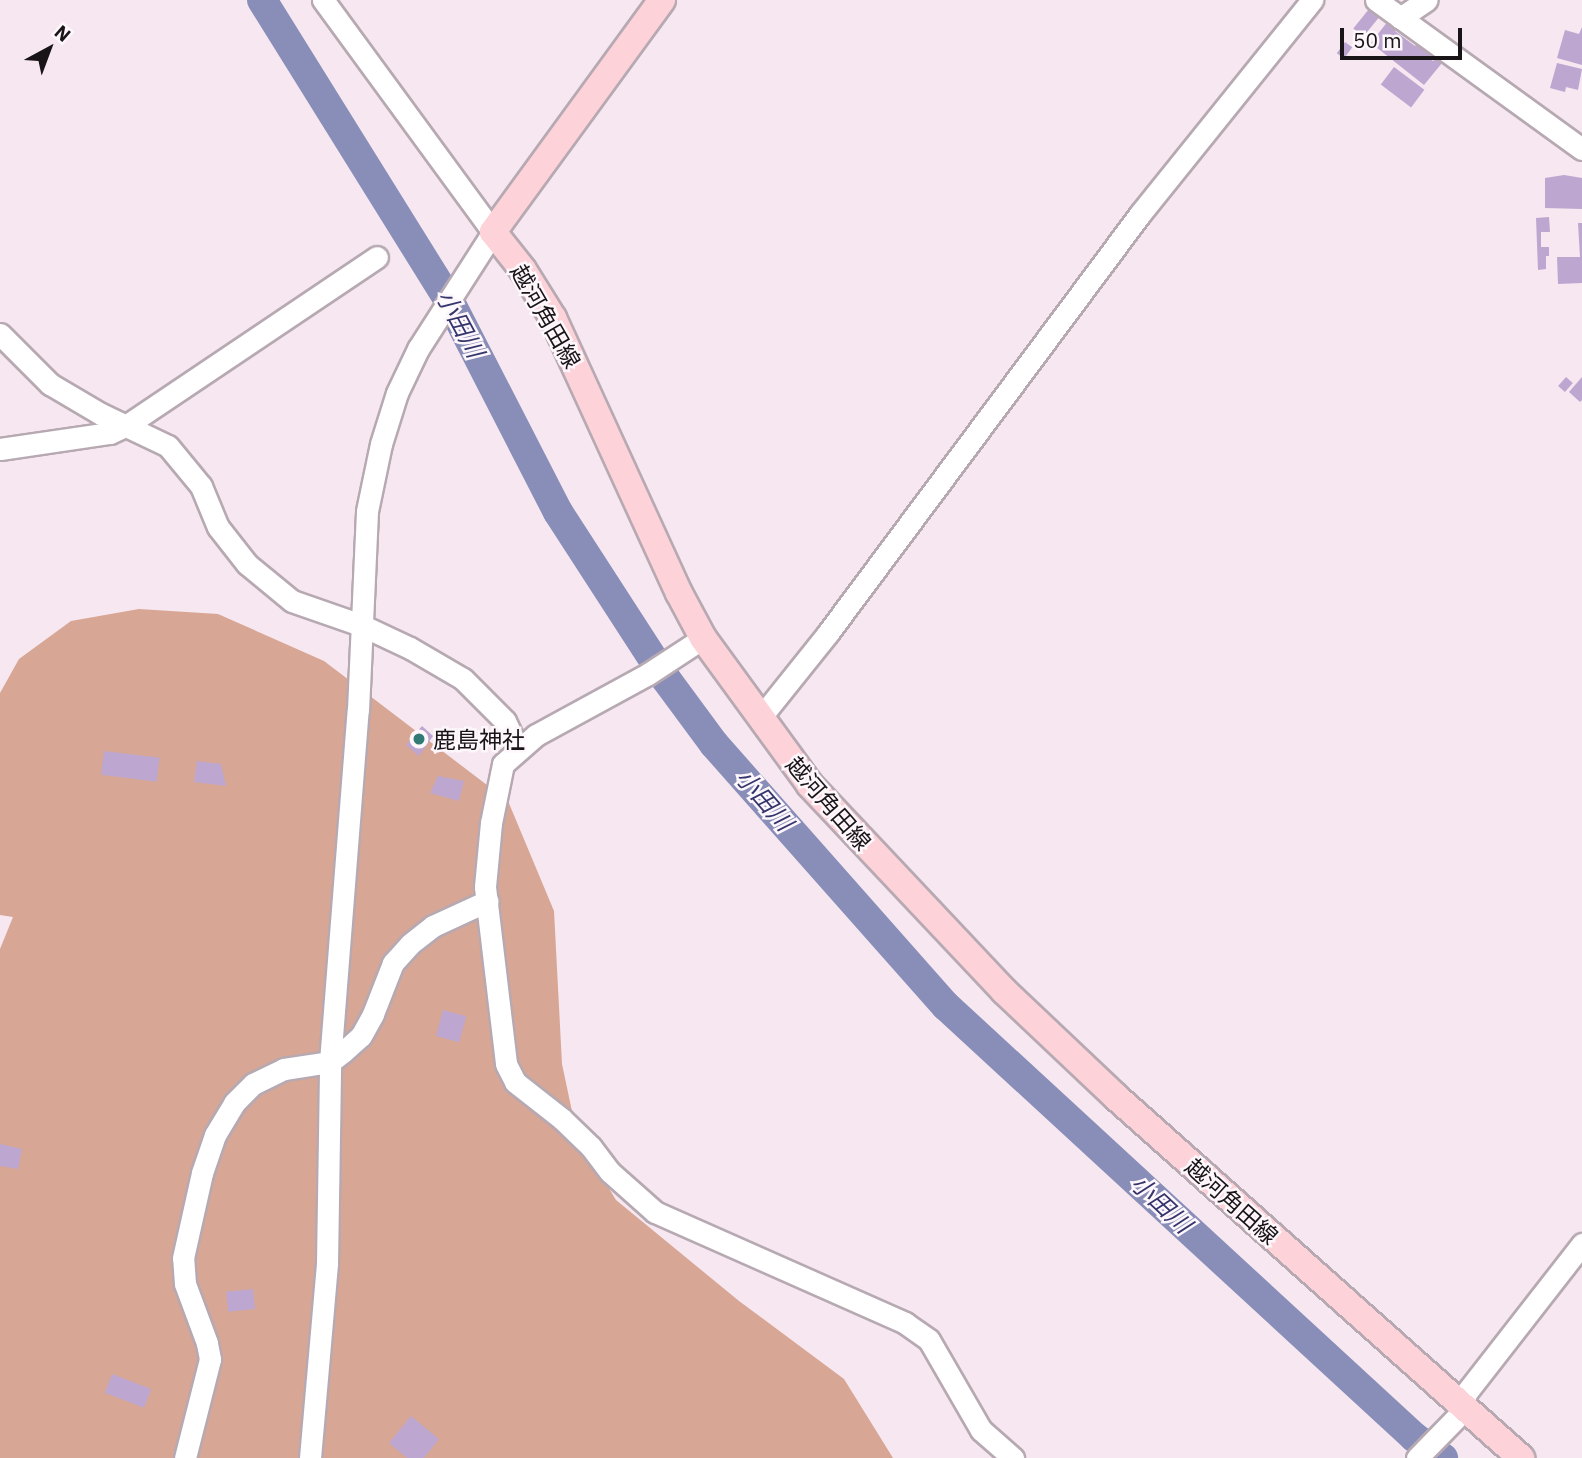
<!DOCTYPE html>
<meta charset="utf-8">
<style>
body{margin:0}
#map{position:relative;width:1582px;height:1458px;overflow:hidden;background:#f6e7f0;font-family:"IBM Plex Sans","Noto Sans JP",sans-serif}
div>[style]{position:absolute}
.forest>*{inset:0;background:#d7a695}
.river>*{height:30px;margin:-15px;padding:0 15px;transform-origin:15px;border-radius:15px;background:#888eb8}
.building>*{inset:0;background:#bda7d0;transform-origin:0 0}
.roads{filter:drop-shadow(2px 0 #b7a9b2) drop-shadow(-2px 0 #b7a9b2) drop-shadow(0 2px #b7a9b2) drop-shadow(0 -2px #b7a9b2)}
.minor>*{height:21px;margin:-10.5px;padding:0 10.5px;transform-origin:10.5px;border-radius:10.5px;background:#fff}
.major>*{height:26px;margin:-13px;padding:0 13px;transform-origin:13px;border-radius:13px;background:#fdd2d9}
.dots>*{width:19px;height:19px;translate:-50% -50%;box-sizing:border-box;border:4px solid #fdf7fb;border-radius:50%}
span{translate:-50% -50%;white-space:nowrap;text-align:center;line-height:1.15;-webkit-text-stroke:5px #fdf7fb;paint-order:stroke}
.street-label{font-size:23px;color:#191417}
.poi-label{font-size:23px;color:#191417}
.left{translate:0 -50%;text-align:left}
.water-label{font-size:24px;color:#33356c;font-style:italic}
.north{position:absolute;left:14px;top:14px;width:70px;height:70px;-webkit-text-stroke:5px #fdf7fb;paint-order:stroke;rotate:41deg;font-size:19px;font-weight:700;line-height:28px;text-align:center;color:#191417}
.north::after{content:'';display:block;margin:auto;width:24px;height:32px;background:#191417;clip-path:polygon(50% 0,100% 100%,50% 72%,0 100%)}
.scale{position:absolute;left:1340px;top:28px;width:122px;height:32px;box-sizing:border-box;border:4px solid #191417;border-top:0;padding-left:9px;font-size:21px;line-height:24px;white-space:nowrap;color:#191417;-webkit-text-stroke:5px #fdf7fb;paint-order:stroke}
</style>
<div id="map">
<div class="forest">
<div style="clip-path:polygon(139px 609px,218px 614px,324px 661px,508px 801px,554px 911px,562px 1064px,577px 1135px,616px 1200px,739px 1301px,844px 1379px,893px 1458px,0 1458px,0 949px,13px 917px,0 915px,0 693px,19px 659px,71px 621px)"></div>
</div>
<div class="river">
<div style="left:262px;top:0;width:356px;rotate:58.1deg"></div>
<div style="left:450px;top:302px;width:236px;rotate:62.8deg"></div>
<div style="left:558px;top:512px;width:199px;rotate:57.1deg"></div>
<div style="left:666px;top:679px;width:81px;rotate:53.6deg"></div>
<div style="left:714px;top:744px;width:350px;rotate:48.5deg"></div>
<div style="left:946px;top:1006px;width:636px;rotate:42.64deg"></div>
<div style="left:1414px;top:1437px;width:36px;rotate:36deg"></div>
</div>
<div class="building">
<div style="left:1369px;top:9px;width:13px;height:25px;rotate:39deg"></div>
<div style="clip-path:polygon(1388px 21px,1397px 28px,1395px 31px,1415px 46px,1418px 42px,1432px 54px,1429px 58px,1433px 61px,1436px 58px,1442px 63px,1424px 85px,1371px 43px)"></div>
<div style="clip-path:polygon(1582px 27px,1582px 65px,1557px 58px,1565px 30px,1579px 34px)"></div>
<div style="left:1345px;top:42px;width:9px;height:14px;rotate:36deg"></div>
<div style="clip-path:polygon(1557px 63px,1582px 69px,1578px 90px,1566px 87px,1565px 92px,1550px 88px)"></div>
<div style="left:1394px;top:67px;width:38px;height:22px;rotate:37deg"></div>
<div style="clip-path:polygon(1564px 175px,1582px 178px,1582px 209px,1545px 208px,1545px 178px)"></div>
<div style="clip-path:polygon(1549px 217px,1550px 232px,1541px 232px,1541px 247px,1549px 247px,1549px 256px,1546px 256px,1546px 269px,1538px 270px,1536px 218px)"></div>
<div style="clip-path:polygon(1578px 223px,1582px 223px,1582px 283px,1558px 284px,1557px 257px,1580px 257px)"></div>
<div style="left:1566px;top:377px;width:9px;height:12px;rotate:41deg"></div>
<div style="clip-path:polygon(1582px 377px,1582px 400px,1580px 402px,1569px 392px)"></div>
<div style="clip-path:polygon(422px 726px,433px 736px,419px 756px,406px 745px)"></div>
<div style="left:104px;top:751px;width:56px;height:24px;rotate:7deg"></div>
<div style="clip-path:polygon(197px 761px,221px 764px,226px 786px,194px 782px)"></div>
<div style="clip-path:polygon(438px 776px,464px 781px,459px 801px,430px 793px)"></div>
<div style="left:443px;top:1010px;width:24px;height:27px;rotate:15deg"></div>
<div style="clip-path:polygon(0 1144px,22px 1149px,18px 1169px,0 1166px)"></div>
<div style="left:253px;top:1289px;width:20px;height:27px;rotate:84deg"></div>
<div style="left:112px;top:1374px;width:42px;height:20px;rotate:21deg"></div>
<div style="clip-path:polygon(411px 1416px,439px 1439px,424px 1458px,407px 1458px,389px 1443px)"></div>
</div>
<div class="roads">
<div class="minor">
<div style="left:1376px;top:0;width:254px;rotate:35.9deg"></div>
<div style="left:1400px;top:18px;width:32px;rotate:-34deg"></div>
<div style="left:0;top:334px;width:71px;rotate:45deg"></div>
<div style="left:50px;top:384px;width:59px;rotate:30.5deg"></div>
<div style="left:101px;top:414px;width:74px;rotate:25.5deg"></div>
<div style="left:168px;top:446px;width:52px;rotate:50.5deg"></div>
<div style="left:201px;top:486px;width:44px;rotate:67.5deg"></div>
<div style="left:218px;top:527px;width:47px;rotate:51.9deg"></div>
<div style="left:247px;top:564px;width:58px;rotate:39.4deg"></div>
<div style="left:292px;top:601px;width:73px;rotate:19.2deg"></div>
<div style="left:361px;top:625px;width:54px;rotate:25.1deg"></div>
<div style="left:410px;top:648px;width:61px;rotate:30.3deg"></div>
<div style="left:463px;top:679px;width:59px;rotate:45deg"></div>
<div style="left:505px;top:721px;width:31px;rotate:65deg"></div>
<div style="left:0;top:449px;width:111px;rotate:-8.3deg"></div>
<div style="left:110px;top:433px;width:19px;rotate:-25deg"></div>
<div style="left:127px;top:425px;width:301px;rotate:-33.9deg"></div>
<div style="left:703px;top:638px;width:66px;rotate:146.8deg"></div>
<div style="left:648px;top:674px;width:128px;rotate:151.4deg"></div>
<div style="left:536px;top:735px;width:44px;rotate:138.7deg"></div>
<div style="left:503px;top:764px;width:60px;rotate:101.5deg"></div>
<div style="left:491px;top:823px;width:64px;rotate:95.4deg"></div>
<div style="left:485px;top:887px;width:178px;rotate:83.2deg"></div>
<div style="left:506px;top:1064px;width:20px;rotate:63deg"></div>
<div style="left:515px;top:1082px;width:60px;rotate:38.2deg"></div>
<div style="left:562px;top:1119px;width:40px;rotate:44deg"></div>
<div style="left:591px;top:1147px;width:31px;rotate:53deg"></div>
<div style="left:610px;top:1172px;width:60px;rotate:41.6deg"></div>
<div style="left:655px;top:1212px;width:274px;rotate:23.9deg"></div>
<div style="left:905px;top:1323px;width:29px;rotate:35deg"></div>
<div style="left:929px;top:1340px;width:104px;rotate:60deg"></div>
<div style="left:981px;top:1430px;width:43px;rotate:41.2deg"></div>
<div style="left:760px;top:718px;width:109px;rotate:-51.3deg"></div>
<div style="left:828px;top:633px;width:522px;rotate:-53.33deg"></div>
<div style="left:1140px;top:214px;width:275px;rotate:-51.2deg"></div>
<div style="left:185px;top:1458px;width:102px;rotate:-75.8deg"></div>
<div style="left:210px;top:1359px;width:16px;rotate:-101deg"></div>
<div style="left:207px;top:1343px;width:63px;rotate:-110.4deg"></div>
<div style="left:185px;top:1284px;width:26px;rotate:-94deg"></div>
<div style="left:183px;top:1258px;width:87px;rotate:-77.4deg"></div>
<div style="left:202px;top:1173px;width:40px;rotate:-71.1deg"></div>
<div style="left:215px;top:1135px;width:37px;rotate:-59deg"></div>
<div style="left:234px;top:1103px;width:27px;rotate:-45deg"></div>
<div style="left:253px;top:1084px;width:34px;rotate:-26deg"></div>
<div style="left:284px;top:1069px;width:47px;rotate:-8.7deg"></div>
<div style="left:330px;top:1062px;width:16px;rotate:-38deg"></div>
<div style="left:343px;top:1052px;width:24px;rotate:-42deg"></div>
<div style="left:361px;top:1036px;width:25px;rotate:-61deg"></div>
<div style="left:373px;top:1014px;width:55px;rotate:-68.6deg"></div>
<div style="left:393px;top:963px;width:25px;rotate:-48deg"></div>
<div style="left:410px;top:944px;width:29px;rotate:-38deg"></div>
<div style="left:433px;top:926px;width:60px;rotate:-24.8deg"></div>
<div style="left:310px;top:1458px;width:196px;rotate:-85deg"></div>
<div style="left:327px;top:1263px;width:201px;rotate:-89.1deg"></div>
<div style="left:330px;top:1062px;width:353px;rotate:-85.5deg"></div>
<div style="left:358px;top:710px;width:199px;rotate:-87.4deg"></div>
<div style="left:367px;top:511px;width:68px;rotate:-78.2deg"></div>
<div style="left:381px;top:444px;width:53px;rotate:-72.6deg"></div>
<div style="left:397px;top:393px;width:49px;rotate:-64.5deg"></div>
<div style="left:418px;top:349px;width:139px;rotate:-57.3deg"></div>
<div style="left:493px;top:232px;width:288px;rotate:-126.2deg"></div>
<div style="left:1417px;top:1458px;width:62px;rotate:-45.7deg"></div>
<div style="left:1460px;top:1414px;width:22px;rotate:-74deg"></div>
<div style="left:1466px;top:1393px;width:189px;rotate:-52.1deg"></div>
</div>
<div class="major">
<div style="left:662px;top:0;width:287px;rotate:126.1deg"></div>
<div style="left:493px;top:232px;width:48px;rotate:51.7deg"></div>
<div style="left:523px;top:270px;width:57px;rotate:58deg"></div>
<div style="left:553px;top:318px;width:302px;rotate:65.4deg"></div>
<div style="left:679px;top:593px;width:51px;rotate:61.9deg"></div>
<div style="left:703px;top:638px;width:182px;rotate:53.9deg"></div>
<div style="left:810px;top:785px;width:283px;rotate:46.7deg"></div>
<div style="left:1004px;top:991px;width:154px;rotate:43.4deg"></div>
<div style="left:1116px;top:1097px;width:543px;rotate:41.71deg"></div>
</div>
</div>
<div class="dots">
<div style="left:419px;top:739px;background:#327a74"></div>
</div>
<div class="street-label">
<span style="left:546px;top:316px;rotate:60deg">越河角田線</span>
<span style="left:829px;top:803px;rotate:49deg">越河角田線</span>
<span style="left:1232px;top:1201px;rotate:42deg">越河角田線</span>
</div>
<div class="poi-label">
<span class="left" style="left:433px;top:739px">鹿島神社</span>
</div>
<div class="water-label">
<span style="left:460px;top:324px;rotate:62deg">小田川</span>
<span style="left:764px;top:800px;rotate:49deg">小田川</span>
<span style="left:1161px;top:1204px;rotate:43deg">小田川</span>
</div>
<div class="north">N</div>
<div class="scale">50 m</div>
</div>
